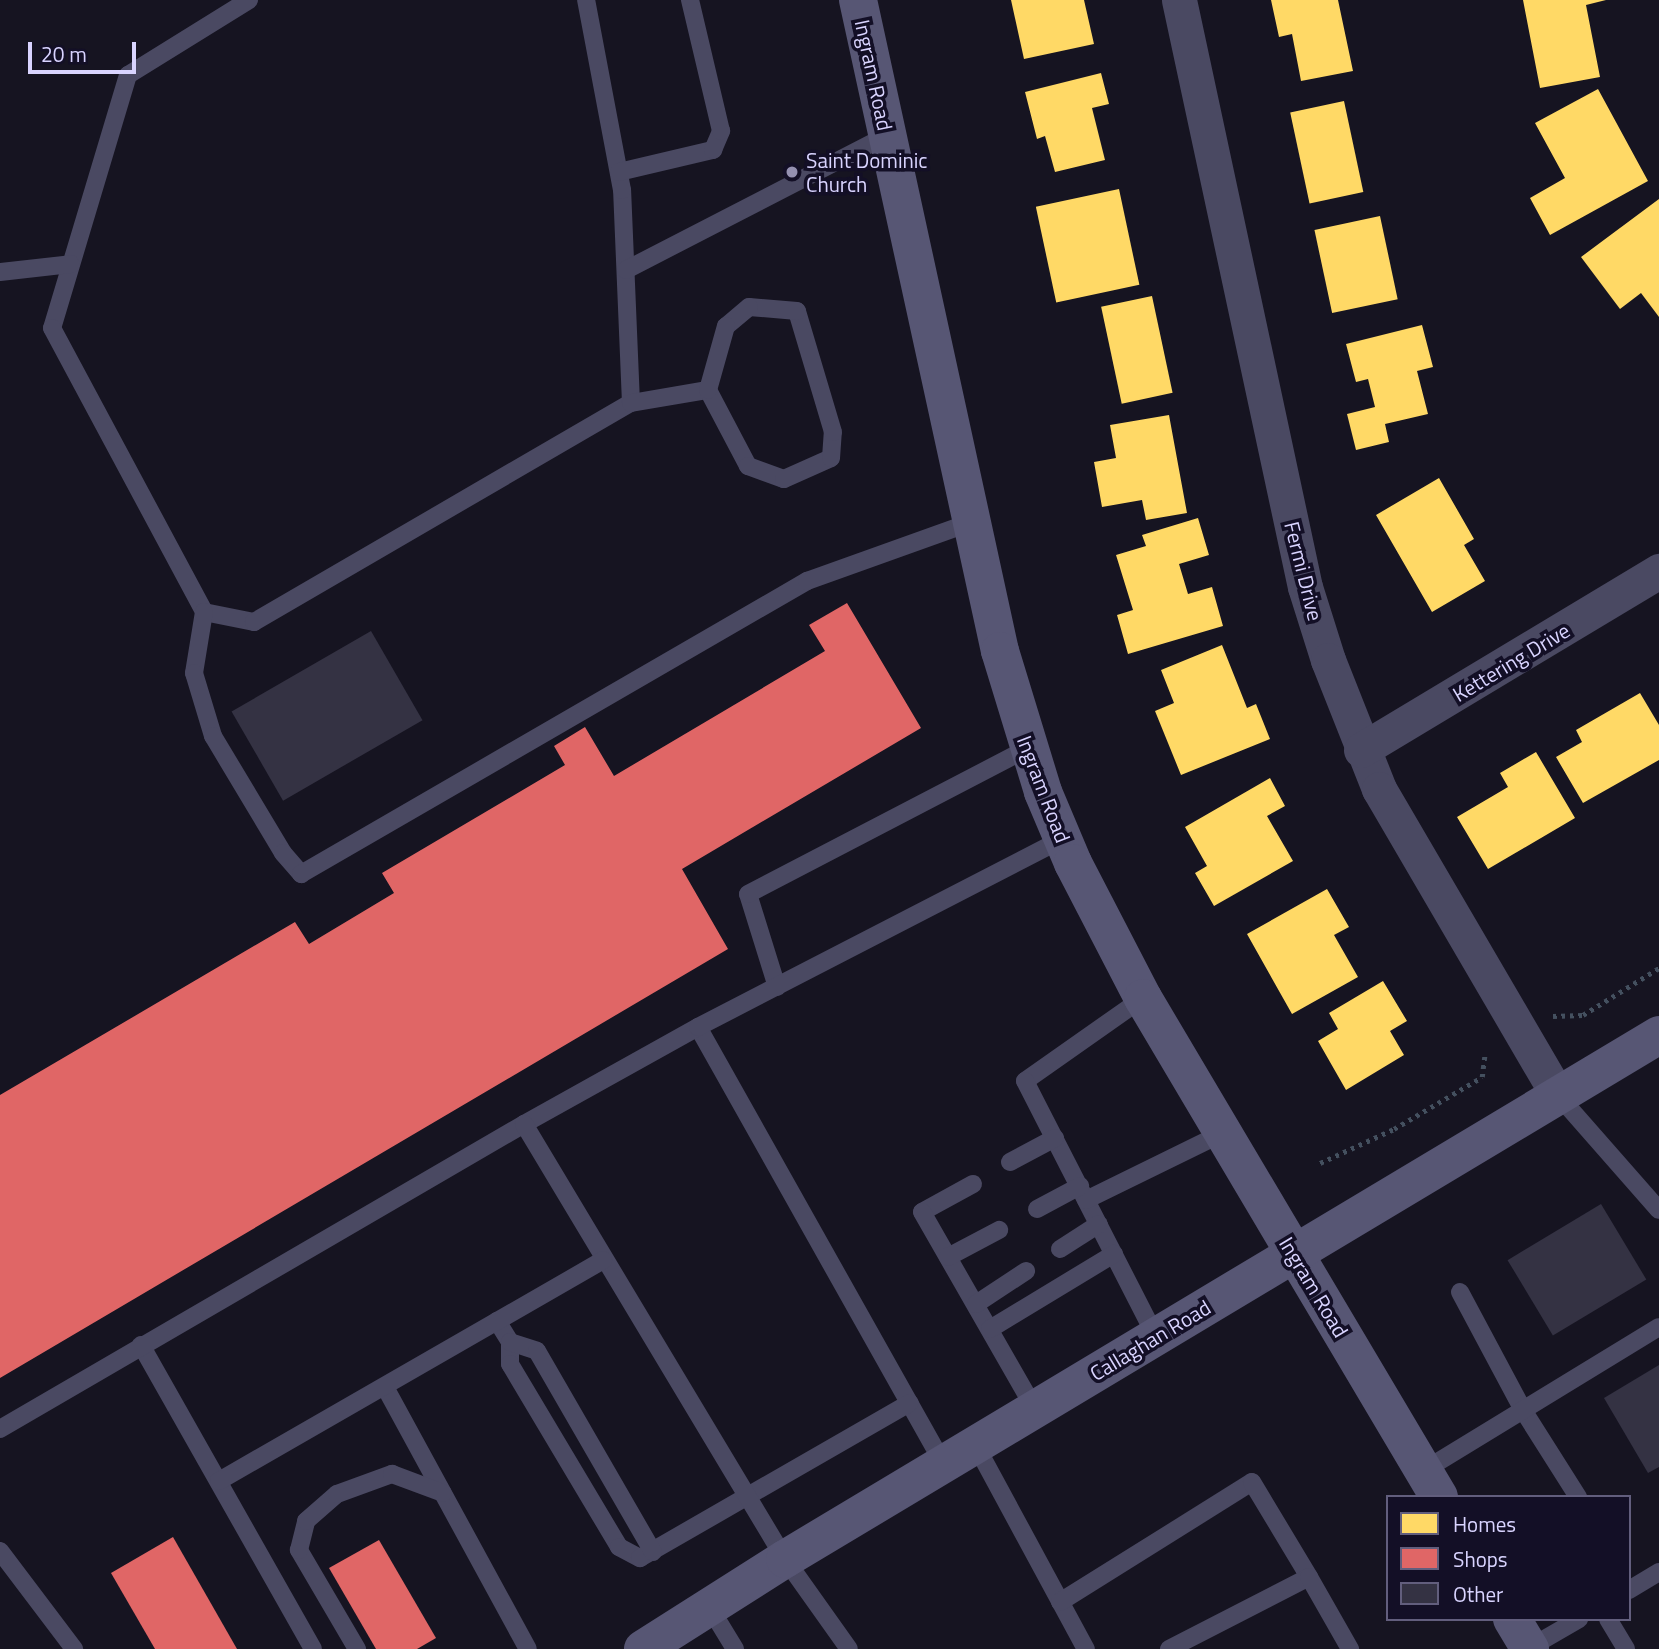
<!DOCTYPE html>
<style>
body{margin:0}
#map{position:relative;width:1659px;height:1649px;overflow:hidden;background:#161421;font-family:"Titillium Web",sans-serif}
div>[style]{position:absolute}
.homes>*{inset:0;background:#ffd966;transform-origin:0 0}
.shops>*{inset:0;background:#e06666}
.building>*{inset:0;background:#343243;transform-origin:0 0}
.path>*{height:4.5px;margin-top:-2.25px;transform-origin:0;background:repeating-linear-gradient(90deg,#44505f 0 3.5px,transparent 0 8.5px)}
.lane>*{height:18px;margin:-9px;padding:0 9px;transform-origin:9px;border-radius:9px;background:#4a4962}
.street>*{height:35px;margin:-17.5px;padding:0 17.5px;transform-origin:17.5px;border-radius:17.5px;background:#4a4962}
.secondary>*{height:38px;margin:-19px;padding:0 19px;transform-origin:19px;border-radius:19px;background:#575674}
.dots>*{width:19px;height:19px;translate:-50% -50%;box-sizing:border-box;border:4px solid #130f26;border-radius:50%}
span{translate:-50% -50%;white-space:nowrap;text-align:center;line-height:1.15;-webkit-text-stroke:7px #130f26;paint-order:stroke}
.street-label{font-size:21px;color:#d9d4ff}
.poi-label{font-size:21px;color:#d9d4ff}
.left{translate:0 -50%;text-align:left}
.legend{position:absolute;left:1386px;top:1495px;width:245px;height:126px;box-sizing:border-box;background:#130f26;border:2px solid #625e7d;margin:0;padding:9px 12px;list-style:none;font-size:21px;color:#d9d4ff}
.legend li{display:flex;align-items:center;gap:14px;height:35px}
.legend b{width:35px;border:2px solid #625e7d}
.scale{position:absolute;left:28px;top:42px;width:108px;height:32px;box-sizing:border-box;border:4px solid #d9d4ff;border-top:0;padding-left:9px;font-size:21px;line-height:24px;white-space:nowrap;color:#d9d4ff;-webkit-text-stroke:5px #130f26;paint-order:stroke}
</style>
<div id="map">
<div class="homes">
<div style="clip-path:polygon(1011px 0,1084px 0,1094px 44px,1024px 59px)"></div>
<div style="clip-path:polygon(1271px 0,1338px 0,1353px 71px,1301px 81px,1292px 34px,1279px 37px)"></div>
<div style="clip-path:polygon(1523px 0,1606px 0,1586px 5px,1600px 77px,1540px 88px)"></div>
<div style="clip-path:polygon(1101px 73px,1109px 104px,1092px 108px,1105px 160px,1055px 172px,1045px 136px,1037px 139px,1025px 92px)"></div>
<div style="clip-path:polygon(1598px 89px,1648px 181px,1550px 235px,1530px 198px,1565px 178px,1535px 123px)"></div>
<div style="left:1344px;top:101px;width:93px;height:55px;rotate:78deg"></div>
<div style="left:1119px;top:189px;width:98px;height:85px;rotate:78deg"></div>
<div style="clip-path:polygon(1659px 199px,1659px 317px,1641px 293px,1620px 309px,1581px 257px)"></div>
<div style="left:1380px;top:216px;width:85px;height:67px;rotate:78deg"></div>
<div style="left:1152px;top:296px;width:99px;height:52px;rotate:78deg"></div>
<div style="clip-path:polygon(1422px 325px,1433px 367px,1417px 371px,1428px 414px,1385px 424px,1389px 442px,1356px 450px,1347px 414px,1375px 407px,1368px 379px,1356px 382px,1346px 344px)"></div>
<div style="clip-path:polygon(1169px 415px,1187px 513px,1146px 520px,1142px 500px,1102px 507px,1094px 462px,1116px 458px,1110px 425px)"></div>
<div style="clip-path:polygon(1439px 478px,1474px 539px,1464px 545px,1485px 581px,1432px 612px,1376px 515px)"></div>
<div style="clip-path:polygon(1198px 518px,1209px 555px,1179px 564px,1188px 594px,1212px 587px,1223px 626px,1128px 654px,1117px 615px,1133px 610px,1116px 555px,1146px 546px,1142px 535px)"></div>
<div style="clip-path:polygon(1222px 645px,1247px 708px,1256px 704px,1270px 739px,1181px 775px,1155px 711px,1174px 703px,1161px 670px)"></div>
<div style="clip-path:polygon(1640px 693px,1659px 725px,1659px 760px,1583px 803px,1556px 757px,1582px 742px,1576px 730px)"></div>
<div style="clip-path:polygon(1536px 752px,1575px 818px,1488px 869px,1457px 817px,1508px 787px,1500px 773px)"></div>
<div style="clip-path:polygon(1270px 778px,1285px 806px,1267px 816px,1293px 861px,1214px 906px,1195px 873px,1207px 866px,1185px 827px)"></div>
<div style="clip-path:polygon(1327px 889px,1349px 927px,1334px 935px,1358px 977px,1292px 1014px,1247px 934px)"></div>
<div style="clip-path:polygon(1383px 981px,1407px 1021px,1390px 1031px,1404px 1055px,1346px 1090px,1318px 1041px,1338px 1029px,1329px 1013px)"></div>
</div>
<div class="shops">
<div style="clip-path:polygon(847px 603px,921px 728px,682px 869px,728px 949px,0 1378px,0 1095px,295px 922px,309px 944px,394px 893px,382px 873px,565px 765px,554px 746px,585px 727px,614px 776px,825px 651px,809px 625px)"></div>
<div style="clip-path:polygon(173px 1537px,237px 1649px,155px 1649px,111px 1573px)"></div>
<div style="clip-path:polygon(379px 1540px,436px 1638px,417px 1649px,376px 1649px,329px 1568px)"></div>
</div>
<div class="building">
<div style="left:371px;top:631px;width:103px;height:161px;rotate:60deg"></div>
<div style="left:1601px;top:1204px;width:88px;height:109px;rotate:59deg"></div>
<div style="clip-path:polygon(1659px 1365px,1659px 1467px,1648px 1473px,1604px 1398px)"></div>
</div>
<div class="path">
<div style="left:1553px;top:1016px;width:30px;rotate:-2deg"></div>
<div style="left:1583px;top:1015px;width:89px;rotate:-31.7deg"></div>
<div style="left:1320px;top:1163px;width:81px;rotate:-24.7deg"></div>
<div style="left:1394px;top:1129px;width:102px;rotate:-30.6deg"></div>
<div style="left:1482px;top:1077px;width:25px;rotate:-83deg"></div>
</div>
<div class="lane">
<div style="left:249px;top:0;width:142px;rotate:148.2deg"></div>
<div style="left:128px;top:75px;width:264px;rotate:106.7deg"></div>
<div style="left:52px;top:328px;width:322px;rotate:61.8deg"></div>
<div style="left:204px;top:612px;width:51px;rotate:11.3deg"></div>
<div style="left:254px;top:622px;width:436px;rotate:-30.2deg"></div>
<div style="left:631px;top:403px;width:213px;rotate:-92.4deg"></div>
<div style="left:622px;top:190px;width:193px;rotate:-100.7deg"></div>
<div style="left:619px;top:172px;width:97px;rotate:-13.2deg"></div>
<div style="left:713px;top:150px;width:21px;rotate:-67deg"></div>
<div style="left:721px;top:131px;width:135px;rotate:-103.3deg"></div>
<div style="left:626px;top:270px;width:294px;rotate:-27.3deg"></div>
<div style="left:0;top:272px;width:71px;rotate:-6.4deg"></div>
<div style="left:631px;top:403px;width:78px;rotate:-9.6deg"></div>
<div style="left:708px;top:390px;width:86px;rotate:62.2deg"></div>
<div style="left:748px;top:466px;width:38px;rotate:20deg"></div>
<div style="left:784px;top:479px;width:51px;rotate:-24.1deg"></div>
<div style="left:831px;top:458px;width:26px;rotate:-86deg"></div>
<div style="left:833px;top:432px;width:126px;rotate:-106.6deg"></div>
<div style="left:797px;top:311px;width:48px;rotate:-175.2deg"></div>
<div style="left:749px;top:307px;width:30px;rotate:140deg"></div>
<div style="left:726px;top:326px;width:66px;rotate:105.7deg"></div>
<div style="left:204px;top:612px;width:62px;rotate:99.3deg"></div>
<div style="left:194px;top:673px;width:66px;rotate:73.2deg"></div>
<div style="left:213px;top:736px;width:136px;rotate:59.1deg"></div>
<div style="left:283px;top:853px;width:28px;rotate:49deg"></div>
<div style="left:301px;top:874px;width:585px;rotate:-30.07deg"></div>
<div style="left:807px;top:581px;width:175px;rotate:-19.7deg"></div>
<div style="left:777px;top:987px;width:97px;rotate:-107.3deg"></div>
<div style="left:748px;top:894px;width:316px;rotate:-27.5deg"></div>
<div style="left:1143px;top:998px;width:144px;rotate:144.9deg"></div>
<div style="left:1025px;top:1081px;width:288px;rotate:62.9deg"></div>
<div style="left:698px;top:1027px;width:500px;rotate:60.67deg"></div>
<div style="left:1557px;top:1094px;width:154px;rotate:48.7deg"></div>
<div style="left:524px;top:1124px;width:199px;rotate:-29.1deg"></div>
<div style="left:698px;top:1027px;width:411px;rotate:-27.3deg"></div>
<div style="left:1010px;top:1162px;width:51px;rotate:-28.1deg"></div>
<div style="left:973px;top:1184px;width:58px;rotate:151.2deg"></div>
<div style="left:922px;top:1212px;width:227px;rotate:60.2deg"></div>
<div style="left:1086px;top:1200px;width:153px;rotate:-26.1deg"></div>
<div style="left:1037px;top:1209px;width:49px;rotate:-28.1deg"></div>
<div style="left:1060px;top:1249px;width:46px;rotate:-32.7deg"></div>
<div style="left:948px;top:1257px;width:58px;rotate:-27.9deg"></div>
<div style="left:1460px;top:1292px;width:134px;rotate:61.9deg"></div>
<div style="left:1523px;top:1410px;width:103px;rotate:57.7deg"></div>
<div style="left:976px;top:1304px;width:60px;rotate:-33.4deg"></div>
<div style="left:497px;top:1321px;width:25px;rotate:58deg"></div>
<div style="left:510px;top:1342px;width:22px;rotate:90deg"></div>
<div style="left:510px;top:1364px;width:213px;rotate:59.2deg"></div>
<div style="left:619px;top:1547px;width:24px;rotate:28deg"></div>
<div style="left:640px;top:1558px;width:311px;rotate:-29.9deg"></div>
<div style="left:990px;top:1329px;width:145px;rotate:-31.2deg"></div>
<div style="left:510px;top:1342px;width:28px;rotate:18deg"></div>
<div style="left:537px;top:1351px;width:232px;rotate:60deg"></div>
<div style="left:141px;top:1345px;width:349px;rotate:60.5deg"></div>
<div style="left:385px;top:1387px;width:298px;rotate:61.4deg"></div>
<div style="left:0;top:1429px;width:606px;rotate:-30.2deg"></div>
<div style="left:524px;top:1124px;width:507px;rotate:59.04deg"></div>
<div style="left:785px;top:1559px;width:110px;rotate:54.6deg"></div>
<div style="left:975px;top:1444px;width:233px;rotate:61.6deg"></div>
<div style="left:1423px;top:1471px;width:276px;rotate:-31.4deg"></div>
<div style="left:219px;top:1481px;width:443px;rotate:-29.9deg"></div>
<div style="left:0;top:1551px;width:123px;rotate:52.9deg"></div>
<div style="left:1629px;top:1590px;width:35px;rotate:-31deg"></div>
<div style="left:1060px;top:1602px;width:226px;rotate:-32deg"></div>
<div style="left:1252px;top:1482px;width:111px;rotate:59deg"></div>
<div style="left:710px;top:1608px;width:48px;rotate:58.6deg"></div>
<div style="left:1608px;top:1619px;width:35px;rotate:59deg"></div>
<div style="left:1529px;top:1648px;width:58px;rotate:-30.1deg"></div>
<div style="left:357px;top:1649px;width:115px;rotate:-120.4deg"></div>
<div style="left:299px;top:1550px;width:30px;rotate:-76deg"></div>
<div style="left:306px;top:1521px;width:41px;rotate:-41.1deg"></div>
<div style="left:337px;top:1494px;width:59px;rotate:-20deg"></div>
<div style="left:392px;top:1474px;width:54px;rotate:20.4deg"></div>
<div style="left:1169px;top:1649px;width:157px;rotate:-27.2deg"></div>
<div style="left:1309px;top:1577px;width:83px;rotate:60.3deg"></div>
</div>
<div class="street">
<div style="left:1179px;top:0;width:600px;rotate:77.89deg"></div>
<div style="left:1305px;top:587px;width:77px;rotate:72.5deg"></div>
<div style="left:1328px;top:660px;width:139px;rotate:68.4deg"></div>
<div style="left:1379px;top:789px;width:353px;rotate:59.7deg"></div>
<div style="left:1361px;top:750px;width:348px;rotate:-31deg"></div>
</div>
<div class="secondary">
<div style="left:858px;top:0;width:666px;rotate:77.7deg"></div>
<div style="left:1000px;top:651px;width:147px;rotate:73deg"></div>
<div style="left:1043px;top:792px;width:77px;rotate:67.1deg"></div>
<div style="left:1073px;top:863px;width:152px;rotate:62.6deg"></div>
<div style="left:1143px;top:998px;width:580px;rotate:59.32deg"></div>
<div style="left:1512px;top:1619px;width:35px;rotate:59deg"></div>
<div style="left:643px;top:1649px;width:168px;rotate:-32.4deg"></div>
<div style="left:785px;top:1559px;width:1019px;rotate:-30.94deg"></div>
</div>
<div class="dots">
<div style="left:792px;top:172px;background:#9591b1"></div>
</div>
<div class="street-label">
<span style="left:874px;top:75px;rotate:78deg">Ingram Road</span>
<span style="left:1304px;top:571px;rotate:76deg">Fermi Drive</span>
<span style="left:1511px;top:662px;rotate:-31deg">Kettering Drive</span>
<span style="left:1044px;top:789px;rotate:69deg">Ingram Road</span>
<span style="left:1314px;top:1287px;rotate:59deg">Ingram Road</span>
<span style="left:1150px;top:1340px;rotate:-31deg">Callaghan Road</span>
</div>
<div class="poi-label">
<span class="left" style="left:806px;top:172px">Saint Dominic<br>Church</span>
</div>
<ul class="legend">
<li><b style="height:19px;background:#ffd966"></b>Homes</li>
<li><b style="height:19px;background:#e06666"></b>Shops</li>
<li><b style="height:19px;background:#343243"></b>Other</li>
</ul>
<div class="scale">20 m</div>
</div>
